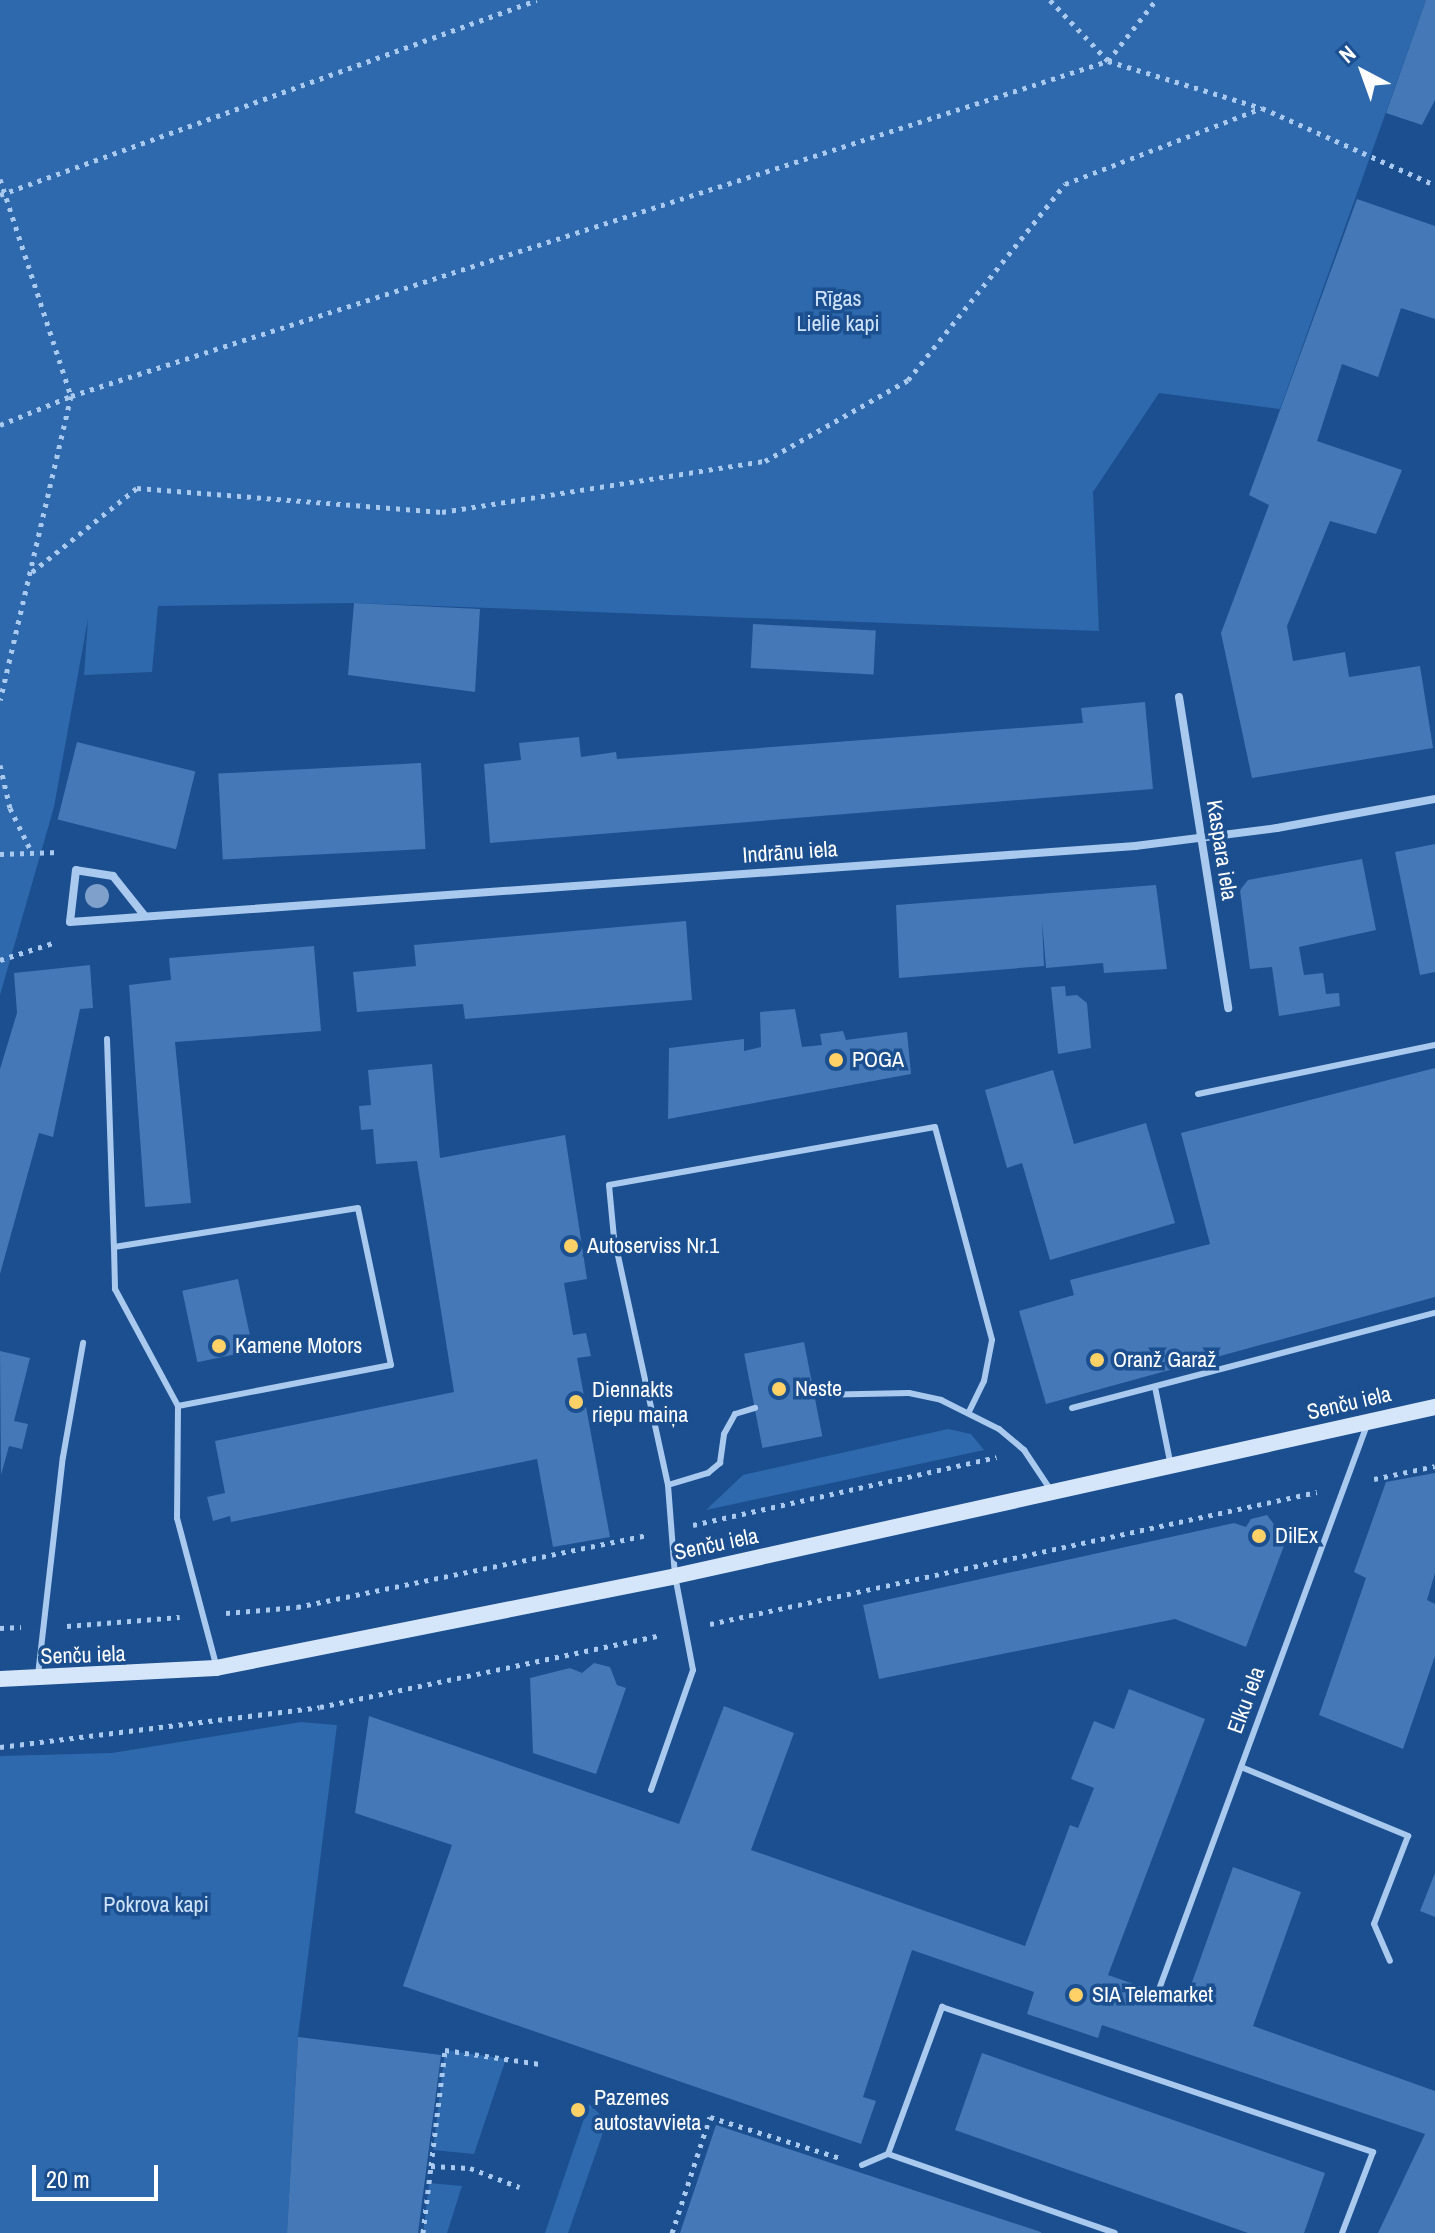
<!DOCTYPE html>
<meta charset="utf-8">
<style>
body{margin:0}
#map{position:relative;width:1435px;height:2233px;overflow:hidden;background:#1b4f8f;font-family:"Archivo Narrow",sans-serif}
div>[style]{position:absolute}
.green>*{inset:0;background:#2e69ad}
.building>*{inset:0;background:#4478b7;transform-origin:0 0}
.path>*{height:5px;margin-top:-2.5px;transform-origin:0;background:repeating-linear-gradient(90deg,#a9c9ee 0 4px,transparent 0 10px)}
.lane>*{height:6px;margin:-3px;padding:0 3px;transform-origin:3px;border-radius:3px;background:#a9c9ee}
.street>*{height:8px;margin:-4px;padding:0 4px;transform-origin:4px;border-radius:4px;background:#a9c9ee}
.secondary>*{height:16px;margin:-8px;padding:0 8px;transform-origin:8px;border-radius:8px;background:#d6e6fa}
.trees>*{width:24px;height:24px;margin:-12px;border-radius:50%;background:#7ea0ca}
.dots>*{width:22px;height:22px;translate:-50% -50%;box-sizing:border-box;border:4px solid #1b4f8f;border-radius:50%}
span{translate:-50% -50%;white-space:nowrap;text-align:center;line-height:1.15;-webkit-text-stroke:7px #1b4f8f;paint-order:stroke}
.park-label{font-size:22px;color:#cfe3fa}
.street-label{font-size:22px;color:#fff}
.poi-label{font-size:22px;color:#fff}
.left{translate:0 -50%;text-align:left}
.north{position:absolute;left:1323px;top:32px;width:80px;height:80px;-webkit-text-stroke:6px #1b4f8f;paint-order:stroke;rotate:319deg;font-size:22px;font-weight:700;line-height:32px;text-align:center;color:#fff}
.north::after{content:'';display:block;margin:auto;width:28px;height:36px;background:#fff;clip-path:polygon(50% 0,100% 100%,50% 72%,0 100%)}
.scale{position:absolute;left:32px;top:2165px;width:126px;height:36px;box-sizing:border-box;border:4px solid #fff;border-top:0;padding-left:10px;font-size:24px;line-height:28px;white-space:nowrap;color:#fff;-webkit-text-stroke:6px #1b4f8f;paint-order:stroke}
</style>
<div id="map">
<div class="green">
<div style="clip-path:polygon(0 0,1426px 0,1280px 409px,1159px 393px,1093px 492px,1099px 631px,354px 603px,158px 606px,152px 672px,84px 675px,88px 619px,54px 807px,0 995px)"></div>
<div style="clip-path:polygon(948px 1429px,971px 1434px,984px 1450px,706px 1510px,743px 1475px)"></div>
<div style="clip-path:polygon(301px 1722px,337px 1725px,298px 2037px,287px 2233px,0 2233px,0 1756px,112px 1753px)"></div>
<div style="clip-path:polygon(445px 2050px,506px 2059px,474px 2154px,433px 2150px)"></div>
<div style="clip-path:polygon(589px 2104px,607px 2121px,568px 2233px,545px 2233px)"></div>
<div style="clip-path:polygon(429px 2183px,462px 2186px,447px 2233px,423px 2233px)"></div>
</div>
<div class="building">
<div style="clip-path:polygon(1426px 0,1435px 0,1435px 100px,1422px 125px,1386px 113px)"></div>
<div style="clip-path:polygon(1357px 199px,1435px 226px,1435px 319px,1401px 308px,1378px 377px,1342px 364px,1317px 441px,1402px 470px,1376px 534px,1330px 521px,1287px 626px,1293px 661px,1345px 652px,1349px 677px,1420px 666px,1433px 748px,1252px 778px,1221px 633px,1269px 505px,1249px 495px)"></div>
<div style="clip-path:polygon(354px 603px,480px 609px,475px 692px,348px 675px)"></div>
<div style="left:753px;top:624px;width:123px;height:44px;rotate:3deg"></div>
<div style="clip-path:polygon(1145px 702px,1153px 789px,490px 843px,484px 764px,521px 760px,519px 743px,579px 737px,581px 757px,616px 752px,617px 759px,1083px 723px,1081px 708px)"></div>
<div style="left:77px;top:742px;width:122px;height:80px;rotate:14deg"></div>
<div style="left:421px;top:763px;width:86px;height:203px;rotate:87deg"></div>
<div style="clip-path:polygon(1435px 844px,1435px 972px,1420px 975px,1395px 852px)"></div>
<div style="clip-path:polygon(1362px 859px,1376px 930px,1299px 947px,1304px 975px,1323px 973px,1326px 994px,1339px 993px,1340px 1006px,1279px 1016px,1272px 967px,1250px 969px,1240px 890px,1248px 880px)"></div>
<div style="clip-path:polygon(1156px 885px,1167px 969px,1104px 973px,1103px 963px,1046px 968px,1042px 920px,1044px 966px,899px 978px,896px 905px)"></div>
<div style="clip-path:polygon(686px 921px,692px 1000px,465px 1019px,463px 1004px,357px 1012px,353px 972px,416px 966px,414px 945px)"></div>
<div style="clip-path:polygon(314px 946px,321px 1031px,175px 1042px,191px 1203px,145px 1207px,129px 985px,171px 980px,169px 958px)"></div>
<div style="clip-path:polygon(90px 965px,93px 1008px,80px 1009px,53px 1137px,39px 1133px,0 1274px,0 1069px,17px 1013px,14px 973px)"></div>
<div style="clip-path:polygon(1065px 986px,1066px 996px,1077px 995px,1087px 1003px,1091px 1048px,1058px 1054px,1051px 987px)"></div>
<div style="clip-path:polygon(795px 1009px,802px 1047px,822px 1045px,820px 1034px,843px 1031px,846px 1040px,907px 1032px,911px 1074px,668px 1119px,669px 1048px,744px 1039px,744px 1051px,761px 1047px,760px 1012px)"></div>
<div style="clip-path:polygon(432px 1064px,440px 1158px,565px 1135px,587px 1279px,564px 1283px,573px 1335px,586px 1333px,591px 1356px,577px 1358px,610px 1537px,553px 1547px,537px 1459px,231px 1522px,230px 1516px,213px 1521px,207px 1497px,225px 1493px,215px 1441px,454px 1392px,417px 1161px,376px 1164px,373px 1129px,361px 1130px,359px 1106px,371px 1105px,368px 1070px)"></div>
<div style="clip-path:polygon(1435px 1068px,1435px 1297px,1046px 1404px,1019px 1311px,1074px 1295px,1070px 1280px,1210px 1244px,1181px 1133px)"></div>
<div style="clip-path:polygon(1053px 1070px,1074px 1144px,1146px 1123px,1175px 1223px,1050px 1260px,1022px 1163px,1007px 1168px,985px 1090px)"></div>
<div style="left:238px;top:1279px;width:73px;height:57px;rotate:78deg"></div>
<div style="left:804px;top:1342px;width:96px;height:61px;rotate:79deg"></div>
<div style="clip-path:polygon(0 1351px,30px 1358px,14px 1421px,28px 1424px,22px 1449px,9px 1446px,1px 1475px)"></div>
<div style="clip-path:polygon(1435px 1473px,1435px 1573px,1427px 1600px,1435px 1604px,1435px 1656px,1403px 1749px,1319px 1715px,1366px 1578px,1354px 1572px,1386px 1482px)"></div>
<div style="clip-path:polygon(1267px 1515px,1279px 1531px,1275px 1537px,1285px 1543px,1246px 1647px,1175px 1619px,879px 1679px,863px 1605px,1234px 1523px,1246px 1527px,1251px 1519px)"></div>
<div style="clip-path:polygon(594px 1663px,610px 1667px,617px 1685px,626px 1688px,596px 1774px,533px 1753px,530px 1678px,570px 1668px,582px 1673px)"></div>
<div style="clip-path:polygon(1129px 1689px,1205px 1719px,1108px 1975px,1185px 2002px,1233px 1867px,1301px 1892px,1253px 2026px,1435px 2091px,1435px 2233px,1378px 2233px,1425px 2134px,1102px 2025px,1098px 2038px,1027px 2014px,1034px 1992px,912px 1950px,863px 2097px,876px 2101px,861px 2144px,403px 1986px,452px 1845px,355px 1813px,369px 1716px,679px 1824px,724px 1706px,794px 1733px,751px 1850px,1025px 1946px,1070px 1825px,1078px 1828px,1094px 1788px,1071px 1779px,1094px 1721px,1114px 1729px)"></div>
<div style="clip-path:polygon(1435px 1873px,1435px 1917px,1420px 1911px)"></div>
<div style="clip-path:polygon(298px 2037px,441px 2055px,418px 2233px,287px 2233px)"></div>
<div style="clip-path:polygon(982px 2053px,1325px 2173px,1304px 2233px,1248px 2233px,955px 2130px)"></div>
<div style="clip-path:polygon(716px 2125px,1041px 2232px,1041px 2233px,680px 2233px)"></div>
</div>
<div class="path">
<div style="left:1050px;top:0;width:84px;rotate:46.4deg"></div>
<div style="left:1108px;top:61px;width:161px;rotate:17deg"></div>
<div style="left:1262px;top:108px;width:189px;rotate:24deg"></div>
<div style="left:0;top:179px;width:228px;rotate:71.9deg"></div>
<div style="left:71px;top:396px;width:312px;rotate:103.1deg"></div>
<div style="left:0;top:195px;width:571px;rotate:-19.96deg"></div>
<div style="left:0;top:425px;width:77px;rotate:-22.2deg"></div>
<div style="left:71px;top:396px;width:1090px;rotate:-17.9deg"></div>
<div style="left:1108px;top:61px;width:78px;rotate:-51.8deg"></div>
<div style="left:32px;top:572px;width:134px;rotate:-38.7deg"></div>
<div style="left:137px;top:488px;width:306px;rotate:4.5deg"></div>
<div style="left:442px;top:512px;width:327px;rotate:-9deg"></div>
<div style="left:765px;top:461px;width:164px;rotate:-29.5deg"></div>
<div style="left:908px;top:380px;width:251px;rotate:-51.3deg"></div>
<div style="left:1065px;top:184px;width:211px;rotate:-21.1deg"></div>
<div style="left:0;top:765px;width:44px;rotate:76.9deg"></div>
<div style="left:10px;top:808px;width:50px;rotate:63.9deg"></div>
<div style="left:0;top:854px;width:59px;rotate:-1.9deg"></div>
<div style="left:0;top:960px;width:56px;rotate:-17.8deg"></div>
<div style="left:1374px;top:1479px;width:62px;rotate:-12deg"></div>
<div style="left:693px;top:1525px;width:311px;rotate:-12.6deg"></div>
<div style="left:226px;top:1613px;width:71px;rotate:-4.8deg"></div>
<div style="left:297px;top:1607px;width:359px;rotate:-11.6deg"></div>
<div style="left:710px;top:1624px;width:621px;rotate:-12.27deg"></div>
<div style="left:67px;top:1626px;width:113px;rotate:-4.6deg"></div>
<div style="left:0;top:1628px;width:21px;rotate:-3deg"></div>
<div style="left:0;top:1747px;width:322px;rotate:-7.1deg"></div>
<div style="left:320px;top:1707px;width:349px;rotate:-11.9deg"></div>
<div style="left:431px;top:2166px;width:117px;rotate:-83.1deg"></div>
<div style="left:445px;top:2050px;width:96px;rotate:8.4deg"></div>
<div style="left:423px;top:2233px;width:67px;rotate:-83.2deg"></div>
<div style="left:431px;top:2166px;width:39px;rotate:3deg"></div>
<div style="left:470px;top:2168px;width:53px;rotate:21.2deg"></div>
<div style="left:672px;top:2233px;width:122px;rotate:-71.9deg"></div>
<div style="left:710px;top:2117px;width:136px;rotate:17.5deg"></div>
</div>
<div class="lane">
<div style="left:107px;top:1039px;width:208px;rotate:88.1deg"></div>
<div style="left:114px;top:1247px;width:42px;rotate:88.6deg"></div>
<div style="left:115px;top:1289px;width:133px;rotate:61.7deg"></div>
<div style="left:178px;top:1406px;width:217px;rotate:-10.9deg"></div>
<div style="left:391px;top:1365px;width:160px;rotate:-101.9deg"></div>
<div style="left:358px;top:1208px;width:247px;rotate:170.9deg"></div>
<div style="left:1198px;top:1094px;width:242px;rotate:-11.7deg"></div>
<div style="left:1155px;top:1387px;width:81px;rotate:78.6deg"></div>
<div style="left:815px;top:1395px;width:94px;rotate:-1.2deg"></div>
<div style="left:909px;top:1393px;width:33px;rotate:12deg"></div>
<div style="left:941px;top:1400px;width:65px;rotate:26.6deg"></div>
<div style="left:999px;top:1429px;width:33px;rotate:40deg"></div>
<div style="left:1024px;top:1450px;width:47px;rotate:56.3deg"></div>
<div style="left:178px;top:1406px;width:112px;rotate:90.5deg"></div>
<div style="left:177px;top:1518px;width:152px;rotate:75.1deg"></div>
<div style="left:1072px;top:1408px;width:375px;rotate:-14.7deg"></div>
<div style="left:668px;top:1485px;width:253px;rotate:-102.3deg"></div>
<div style="left:614px;top:1238px;width:53px;rotate:-95.4deg"></div>
<div style="left:609px;top:1185px;width:331px;rotate:-10.1deg"></div>
<div style="left:935px;top:1127px;width:220px;rotate:75deg"></div>
<div style="left:992px;top:1340px;width:42px;rotate:101deg"></div>
<div style="left:984px;top:1381px;width:34px;rotate:116deg"></div>
<div style="left:38px;top:1675px;width:219px;rotate:-83.5deg"></div>
<div style="left:63px;top:1457px;width:116px;rotate:-80deg"></div>
<div style="left:1241px;top:1767px;width:181px;rotate:22.4deg"></div>
<div style="left:1408px;top:1836px;width:94px;rotate:111.1deg"></div>
<div style="left:1374px;top:1924px;width:40px;rotate:66.6deg"></div>
<div style="left:651px;top:1790px;width:127px;rotate:-70.7deg"></div>
<div style="left:693px;top:1670px;width:96px;rotate:-100.8deg"></div>
<div style="left:675px;top:1576px;width:91px;rotate:-94.4deg"></div>
<div style="left:668px;top:1485px;width:42px;rotate:-16.7deg"></div>
<div style="left:708px;top:1473px;width:16px;rotate:-40deg"></div>
<div style="left:720px;top:1463px;width:29px;rotate:-82deg"></div>
<div style="left:724px;top:1434px;width:23px;rotate:-61deg"></div>
<div style="left:735px;top:1414px;width:21px;rotate:-17deg"></div>
<div style="left:1158px;top:1992px;width:604px;rotate:-69.77deg"></div>
<div style="left:888px;top:2154px;width:157px;rotate:-69.8deg"></div>
<div style="left:942px;top:2007px;width:455px;rotate:18.6deg"></div>
<div style="left:1373px;top:2152px;width:87px;rotate:110.9deg"></div>
<div style="left:862px;top:2165px;width:28px;rotate:-23deg"></div>
<div style="left:888px;top:2154px;width:240px;rotate:19.2deg"></div>
</div>
<div class="street">
<div style="left:1179px;top:697px;width:315px;rotate:81deg"></div>
<div style="left:144px;top:915px;width:50px;rotate:-128.5deg"></div>
<div style="left:113px;top:876px;width:37px;rotate:-171deg"></div>
<div style="left:76px;top:870px;width:52px;rotate:96.6deg"></div>
<div style="left:70px;top:922px;width:1068px;rotate:-4.08deg"></div>
<div style="left:1135px;top:846px;width:143px;rotate:-7.2deg"></div>
<div style="left:1277px;top:828px;width:161px;rotate:-10.4deg"></div>
</div>
<div class="secondary">
<div style="left:0;top:1679px;width:216px;rotate:-2.9deg"></div>
<div style="left:216px;top:1668px;width:468px;rotate:-11.3deg"></div>
<div style="left:675px;top:1576px;width:779px;rotate:-12.54deg"></div>
</div>
<div class="trees">
<div style="left:97px;top:896px"></div>
</div>
<div class="dots">
<div style="left:836px;top:1060px;background:#ffd166"></div>
<div style="left:571px;top:1246px;background:#ffd166"></div>
<div style="left:219px;top:1346px;background:#ffd166"></div>
<div style="left:1097px;top:1360px;background:#ffd166"></div>
<div style="left:779px;top:1389px;background:#ffd166"></div>
<div style="left:576px;top:1402px;background:#ffd166"></div>
<div style="left:1259px;top:1536px;background:#ffd166"></div>
<div style="left:1076px;top:1995px;background:#ffd166"></div>
<div style="left:578px;top:2110px;background:#ffd166"></div>
</div>
<div class="park-label">
<span style="left:838px;top:311px">Rīgas<br>Lielie kapi</span>
<span style="left:156px;top:1905px">Pokrova kapi</span>
</div>
<div class="street-label">
<span style="left:1222px;top:850px;rotate:81deg">Kaspara iela</span>
<span style="left:790px;top:852px;rotate:-4deg">Indrānu iela</span>
<span style="left:1349px;top:1403px;rotate:-13deg">Senču iela</span>
<span style="left:716px;top:1544px;rotate:-12deg">Senču iela</span>
<span style="left:83px;top:1655px;rotate:-2deg">Senču iela</span>
<span style="left:1246px;top:1700px;rotate:-70deg">Elku iela</span>
</div>
<div class="poi-label">
<span class="left" style="left:852px;top:1060px">POGA</span>
<span class="left" style="left:587px;top:1246px">Autoserviss Nr.1</span>
<span class="left" style="left:235px;top:1346px">Kamene Motors</span>
<span class="left" style="left:1113px;top:1360px">Oranž Garaž</span>
<span class="left" style="left:592px;top:1402px">Diennakts<br>riepu maiņa</span>
<span class="left" style="left:795px;top:1389px">Neste</span>
<span class="left" style="left:1275px;top:1536px">DilEx</span>
<span class="left" style="left:1092px;top:1995px">SIA Telemarket</span>
<span class="left" style="left:594px;top:2110px">Pazemes<br>autostavvieta</span>
</div>
<div class="north">N</div>
<div class="scale">20 m</div>
</div>
